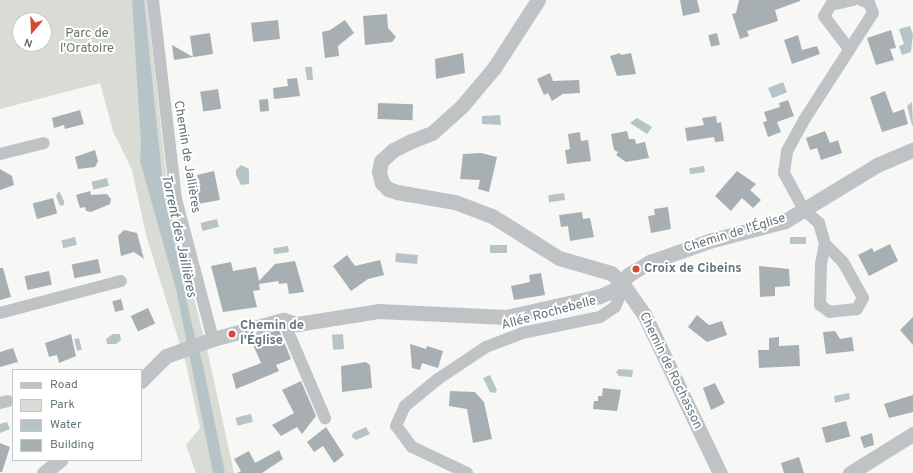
<!DOCTYPE html>
<meta charset="utf-8">
<style>
body{margin:0}
#map{position:relative;width:913px;height:473px;overflow:hidden;background:#f7f7f5;font-family:Overpass,sans-serif}
div>[style]{position:absolute}
.green>*{inset:0;background:#d8dcd4}
.water>*{inset:0;background:#b7c4c7;transform-origin:0 0}
.building>*{inset:0;background:#a7afb3;transform-origin:0 0}
.minor>*{height:12px;margin:-6px;padding:0 6px;transform-origin:6px;border-radius:6px;background:#bfc3c6}
.tertiary>*{height:15px;margin:-7.5px;padding:0 7.5px;transform-origin:7.5px;border-radius:7.5px;background:#bfc3c6}
.dots>*{width:11px;height:11px;translate:-50% -50%;box-sizing:border-box;border:2px solid #fff;border-radius:50%}
span{translate:-50% -50%;white-space:nowrap;text-align:center;line-height:1.15;-webkit-text-stroke:4px #fff;paint-order:stroke}
.park-label{font-size:13px;color:#687663}
.street-label{font-size:13px;color:#65757d}
.poi-label{font-size:13px;color:#65757d;font-weight:700}
.left{translate:0 -50%;text-align:left}
.water-label{font-size:14px;color:#5f7478;font-style:italic}
.legend{position:absolute;left:12px;top:369px;width:130px;height:92px;box-sizing:border-box;background:#fff;border:1px solid #c1c8cb;margin:0;padding:5px 7px;list-style:none;font-size:12px;color:#65757d}
.legend li{display:flex;align-items:center;gap:8px;height:20px}
.legend b{width:20px;border:1px solid #c1c8cb}
.north{position:absolute;left:12px;top:12px;width:40px;height:40px;box-sizing:border-box;background:#fff;border:1px solid #c1c8cb;border-radius:50%;rotate:199deg;font-size:11px;font-weight:700;line-height:16px;text-align:center;color:#65757d}
.north::after{content:'';display:block;margin:auto;width:14px;height:18px;background:#d64936;clip-path:polygon(50% 0,100% 100%,50% 72%,0 100%)}
</style>
<div id="map">
<div class="green">
<div style="clip-path:polygon(evenodd,0 0,147px 0,169px 200px,207px 349px,234px 473px,196px 473px,186px 445px,200px 428px,186px 364px,146px 235px,132px 170px,113px 131px,100px 83px,0 109px,0 0,20px 20px,44px 20px,44px 44px,20px 44px,20px 20px)"></div>
</div>
<div class="water">
<div style="clip-path:polygon(132px 0,144px 0,164px 196px,193px 329px,203px 365px,225px 473px,213px 473px,176px 289px,140px 161px,141px 143px)"></div>
<div style="clip-path:polygon(910px 26px,913px 34px,911px 52px,902px 55px,899px 46px,904px 44px,899px 29px)"></div>
<div style="clip-path:polygon(305px 67px,312px 67px,313px 80px,307px 80px)"></div>
<div style="left:783px;top:82px;width:11px;height:16px;rotate:68deg"></div>
<div style="clip-path:polygon(912px 102px,913px 125px,912px 125px,907px 106px)"></div>
<div style="clip-path:polygon(500px 115px,501px 125px,482px 124px,482px 116px)"></div>
<div style="clip-path:polygon(637px 118px,652px 127px,647px 134px,630px 123px)"></div>
<div style="clip-path:polygon(241px 165px,249px 169px,249px 184px,241px 185px,236px 175px,236px 170px)"></div>
<div style="left:704px;top:166px;width:6px;height:15px;rotate:81deg"></div>
<div style="left:107px;top:178px;width:8px;height:16px;rotate:76deg"></div>
<div style="clip-path:polygon(59px 191px,64px 201px,64px 205px,60px 206px,56px 196px)"></div>
<div style="left:564px;top:193px;width:7px;height:16px;rotate:82deg"></div>
<div style="left:217px;top:219px;width:8px;height:17px;rotate:76deg"></div>
<div style="left:75px;top:237px;width:8px;height:14px;rotate:76deg"></div>
<div style="left:790px;top:237px;width:16px;height:7px"></div>
<div style="left:490px;top:245px;width:17px;height:8px"></div>
<div style="left:288px;top:246px;width:6px;height:15px;rotate:81deg"></div>
<div style="left:396px;top:253px;width:22px;height:9px;rotate:5deg"></div>
<div style="clip-path:polygon(113px 334px,120px 334px,121px 340px,116px 344px,107px 344px,106px 339px)"></div>
<div style="left:343px;top:334px;width:15px;height:11px;rotate:86deg"></div>
<div style="left:79px;top:338px;width:12px;height:5px;rotate:76deg"></div>
<div style="clip-path:polygon(619px 369px,633px 370px,632px 377px,619px 376px,616px 372px)"></div>
<div style="clip-path:polygon(490px 375px,497px 390px,495px 393px,490px 392px,483px 378px)"></div>
<div style="clip-path:polygon(849px 393px,850px 399px,835px 403px,834px 396px)"></div>
<div style="left:251px;top:414px;width:8px;height:16px;rotate:76deg"></div>
<div style="clip-path:polygon(7px 422px,10px 429px,0 433px,0 424px)"></div>
<div style="clip-path:polygon(366px 427px,370px 434px,356px 440px,352px 437px,353px 433px)"></div>
</div>
<div class="building">
<div style="clip-path:polygon(680px 0,697px 0,700px 12px,683px 16px)"></div>
<div style="clip-path:polygon(739px 0,800px 0,800px 1px,775px 10px,778px 21px,747px 31px,749px 36px,740px 39px,732px 14px,736px 13px)"></div>
<div style="clip-path:polygon(387px 14px,388px 28px,396px 37px,392px 42px,365px 45px,363px 16px)"></div>
<div style="left:278px;top:20px;width:19px;height:27px;rotate:84deg"></div>
<div style="clip-path:polygon(345px 20px,354px 33px,338px 46px,339px 56px,325px 58px,322px 32px,330px 30px)"></div>
<div style="clip-path:polygon(891px 30px,896px 48px,890px 49px,894px 60px,876px 65px,867px 38px)"></div>
<div style="clip-path:polygon(210px 33px,213px 54px,174px 60px,172px 45px,193px 57px,190px 36px)"></div>
<div style="left:717px;top:33px;width:12px;height:9px;rotate:76deg"></div>
<div style="clip-path:polygon(798px 35px,802px 50px,817px 46px,820px 54px,792px 64px,784px 40px)"></div>
<div style="clip-path:polygon(463px 53px,465px 73px,436px 79px,435px 59px)"></div>
<div style="clip-path:polygon(620px 53px,621px 55px,631px 53px,636px 74px,617px 76px,610px 56px)"></div>
<div style="clip-path:polygon(550px 73px,553px 81px,579px 80px,580px 93px,563px 94px,552px 101px,548px 93px,544px 95px,537px 79px)"></div>
<div style="clip-path:polygon(297px 78px,300px 96px,274px 99px,273px 88px,288px 86px,287px 79px)"></div>
<div style="left:218px;top:89px;width:20px;height:18px;rotate:81deg"></div>
<div style="clip-path:polygon(885px 91px,893px 113px,904px 109px,908px 124px,882px 132px,870px 97px)"></div>
<div style="left:268px;top:99px;width:12px;height:9px;rotate:85deg"></div>
<div style="clip-path:polygon(788px 100px,794px 116px,777px 122px,781px 132px,768px 137px,763px 122px,767px 121px,764px 112px,780px 107px,779px 103px)"></div>
<div style="left:378px;top:103px;width:35px;height:16px;rotate:2deg"></div>
<div style="clip-path:polygon(80px 110px,84px 124px,65px 129px,64px 125px,54px 128px,52px 118px)"></div>
<div style="clip-path:polygon(716px 116px,717px 123px,721px 122px,724px 141px,715px 142px,714px 137px,687px 141px,685px 128px,704px 125px,702px 118px)"></div>
<div style="clip-path:polygon(627px 131px,629px 139px,635px 139px,636px 144px,645px 142px,649px 158px,626px 162px,616px 155px,618px 152px,614px 150px,611px 134px)"></div>
<div style="clip-path:polygon(825px 131px,830px 143px,838px 140px,842px 153px,821px 160px,817px 148px,810px 150px,806px 138px)"></div>
<div style="clip-path:polygon(580px 132px,581px 141px,588px 140px,591px 161px,567px 164px,565px 150px,570px 149px,568px 134px)"></div>
<div style="clip-path:polygon(95px 150px,98px 161px,95px 167px,78px 169px,75px 157px)"></div>
<div style="clip-path:polygon(481px 153px,497px 157px,489px 192px,478px 189px,480px 180px,460px 179px,463px 154px)"></div>
<div style="clip-path:polygon(0 169px,12px 176px,14px 185px,0 190px)"></div>
<div style="clip-path:polygon(214px 171px,220px 200px,192px 205px,189px 188px,199px 186px,197px 175px)"></div>
<div style="clip-path:polygon(737px 171px,756px 184px,750px 190px,761px 200px,753px 208px,742px 198px,731px 211px,715px 196px)"></div>
<div style="clip-path:polygon(90px 191px,91px 195px,107px 194px,111px 199px,110px 204px,91px 212px,86px 211px,85px 207px,80px 208px,76px 195px)"></div>
<div style="left:53px;top:198px;width:16px;height:21px;rotate:75deg"></div>
<div style="clip-path:polygon(668px 207px,671px 229px,651px 233px,648px 216px,655px 215px,654px 209px)"></div>
<div style="clip-path:polygon(582px 212px,583px 219px,590px 218px,594px 237px,570px 241px,568px 226px,561px 227px,559px 215px)"></div>
<div style="clip-path:polygon(124px 230px,137px 233px,144px 259px,134px 252px,121px 256px,118px 236px)"></div>
<div style="clip-path:polygon(890px 244px,898px 261px,869px 276px,858px 255px,872px 248px,874px 252px)"></div>
<div style="clip-path:polygon(347px 255px,355px 266px,380px 260px,384px 275px,368px 279px,351px 291px,333px 266px)"></div>
<div style="left:98px;top:259px;width:14px;height:27px;rotate:78deg"></div>
<div style="clip-path:polygon(295px 261px,304px 292px,289px 294px,287px 283px,279px 284px,278px 281px,259px 284px,260px 290px,253px 291px,257px 307px,223px 312px,211px 266px,231px 262px,233px 271px,256px 267px,259px 281px,275px 264px)"></div>
<div style="clip-path:polygon(759px 266px,789px 269px,790px 286px,775px 287px,775px 296px,760px 297px)"></div>
<div style="clip-path:polygon(0 268px,3px 268px,11px 297px,0 300px)"></div>
<div style="left:49px;top:271px;width:14px;height:25px;rotate:78deg"></div>
<div style="clip-path:polygon(541px 273px,545px 295px,514px 300px,511px 286px,530px 282px,529px 275px)"></div>
<div style="left:121px;top:299px;width:11px;height:9px;rotate:75deg"></div>
<div style="left:148px;top:308px;width:17px;height:19px;rotate:65deg"></div>
<div style="clip-path:polygon(697px 315px,709px 325px,722px 321px,727px 335px,707px 342px,688px 327px)"></div>
<div style="clip-path:polygon(913px 317px,913px 345px,900px 330px)"></div>
<div style="clip-path:polygon(279px 330px,291px 359px,276px 365px,279px 371px,236px 389px,232px 374px,261px 363px,250px 338px)"></div>
<div style="clip-path:polygon(835px 331px,840px 339px,852px 337px,854px 351px,826px 354px,823px 332px)"></div>
<div style="clip-path:polygon(71px 334px,76px 356px,59px 363px,57px 355px,49px 357px,45px 343px)"></div>
<div style="clip-path:polygon(779px 337px,779px 346px,799px 345px,800px 366px,759px 368px,758px 350px,769px 350px,769px 338px)"></div>
<div style="clip-path:polygon(410px 344px,426px 349px,427px 346px,443px 351px,438px 368px,422px 363px,420px 370px,412px 368px)"></div>
<div style="clip-path:polygon(13px 348px,18px 362px,0 367px,0 352px)"></div>
<div style="clip-path:polygon(366px 362px,370px 365px,372px 388px,342px 392px,341px 366px)"></div>
<div style="clip-path:polygon(301px 381px,316px 416px,302px 434px,297px 427px,281px 436px,272px 425px,294px 413px,282px 390px)"></div>
<div style="clip-path:polygon(715px 383px,725px 403px,711px 410px,703px 388px)"></div>
<div style="clip-path:polygon(603px 388px,621px 390px,617px 411px,593px 409px,594px 401px,598px 401px,598px 396px,602px 396px)"></div>
<div style="clip-path:polygon(450px 391px,475px 392px,484px 402px,492px 439px,473px 443px,467px 409px,449px 406px)"></div>
<div style="clip-path:polygon(913px 395px,913px 412px,889px 418px,884px 404px)"></div>
<div style="left:846px;top:421px;width:16px;height:25px;rotate:75deg"></div>
<div style="clip-path:polygon(326px 427px,344px 455px,334px 463px,323px 446px,314px 452px,307px 442px)"></div>
<div style="clip-path:polygon(872px 433px,874px 445px,864px 448px,860px 437px)"></div>
<div style="clip-path:polygon(0 443px,10px 447px,2px 472px,0 472px)"></div>
<div style="clip-path:polygon(279px 450px,283px 459px,262px 473px,237px 473px,241px 471px,234px 459px,249px 451px,255px 463px)"></div>
<div style="clip-path:polygon(799px 457px,804px 473px,784px 473px,781px 463px)"></div>
</div>
<div class="minor">
<div style="left:153px;top:0;width:200px;rotate:83.4deg"></div>
<div style="left:176px;top:199px;width:145px;rotate:75.2deg"></div>
<div style="left:849px;top:49px;width:41px;rotate:-127.1deg"></div>
<div style="left:824px;top:16px;width:13px;rotate:-58deg"></div>
<div style="left:831px;top:5px;width:22px;rotate:-13deg"></div>
<div style="left:0;top:154px;width:45px;rotate:-14deg"></div>
<div style="left:825px;top:244px;width:25px;rotate:45deg"></div>
<div style="left:843px;top:262px;width:41px;rotate:60.9deg"></div>
<div style="left:863px;top:298px;width:13px;rotate:119deg"></div>
<div style="left:857px;top:309px;width:27px;rotate:174deg"></div>
<div style="left:830px;top:312px;width:12px;rotate:-145deg"></div>
<div style="left:820px;top:305px;width:41px;rotate:-88.6deg"></div>
<div style="left:821px;top:264px;width:20px;rotate:-79deg"></div>
<div style="left:825px;top:244px;width:22px;rotate:-106deg"></div>
<div style="left:819px;top:223px;width:20px;rotate:-139deg"></div>
<div style="left:804px;top:210px;width:42px;rotate:-118.4deg"></div>
<div style="left:784px;top:173px;width:22px;rotate:-82deg"></div>
<div style="left:787px;top:151px;width:35px;rotate:-61deg"></div>
<div style="left:804px;top:120px;width:127px;rotate:-57.2deg"></div>
<div style="left:873px;top:13px;width:11px;rotate:-112deg"></div>
<div style="left:869px;top:3px;width:9px;rotate:-159deg"></div>
<div style="left:0;top:313px;width:125px;rotate:-14.8deg"></div>
<div style="left:283px;top:320px;width:107px;rotate:66.8deg"></div>
<div style="left:0;top:403px;width:8px;rotate:-14deg"></div>
<div style="left:467px;top:473px;width:61px;rotate:-154.7deg"></div>
<div style="left:412px;top:447px;width:26px;rotate:-127deg"></div>
<div style="left:396px;top:426px;width:22px;rotate:-66deg"></div>
<div style="left:405px;top:406px;width:43px;rotate:-39.3deg"></div>
<div style="left:438px;top:379px;width:58px;rotate:-33.7deg"></div>
<div style="left:486px;top:347px;width:39px;rotate:-21deg"></div>
<div style="left:522px;top:333px;width:80px;rotate:-11.6deg"></div>
<div style="left:600px;top:317px;width:18px;rotate:-34deg"></div>
<div style="left:615px;top:307px;width:23px;rotate:-67deg"></div>
</div>
<div class="tertiary">
<div style="left:538px;top:0;width:81px;rotate:122.9deg"></div>
<div style="left:494px;top:68px;width:50px;rotate:130.1deg"></div>
<div style="left:462px;top:106px;width:40px;rotate:138deg"></div>
<div style="left:432px;top:133px;width:22px;rotate:159deg"></div>
<div style="left:411px;top:141px;width:20px;rotate:153deg"></div>
<div style="left:393px;top:150px;width:16px;rotate:137deg"></div>
<div style="left:381px;top:161px;width:11px;rotate:100deg"></div>
<div style="left:379px;top:172px;width:11px;rotate:75deg"></div>
<div style="left:382px;top:183px;width:8px;rotate:45deg"></div>
<div style="left:388px;top:189px;width:9px;rotate:18deg"></div>
<div style="left:397px;top:192px;width:59px;rotate:9.8deg"></div>
<div style="left:455px;top:202px;width:40px;rotate:21deg"></div>
<div style="left:492px;top:216px;width:79px;rotate:32.1deg"></div>
<div style="left:559px;top:258px;width:54px;rotate:16.1deg"></div>
<div style="left:611px;top:273px;width:15px;rotate:42deg"></div>
<div style="left:622px;top:283px;width:38px;rotate:55deg"></div>
<div style="left:644px;top:314px;width:176px;rotate:64.5deg"></div>
<div style="left:141px;top:381px;width:35px;rotate:-45deg"></div>
<div style="left:166px;top:356px;width:50px;rotate:-19.9deg"></div>
<div style="left:213px;top:339px;width:73px;rotate:-15.2deg"></div>
<div style="left:283px;top:320px;width:15px;rotate:16deg"></div>
<div style="left:297px;top:324px;width:82px;rotate:-9.1deg"></div>
<div style="left:378px;top:311px;width:128px;rotate:2.7deg"></div>
<div style="left:506px;top:317px;width:96px;rotate:-12.6deg"></div>
<div style="left:600px;top:296px;width:17px;rotate:-24deg"></div>
<div style="left:616px;top:289px;width:18px;rotate:-49deg"></div>
<div style="left:628px;top:275px;width:26px;rotate:-31deg"></div>
<div style="left:650px;top:262px;width:63px;rotate:-19.6deg"></div>
<div style="left:709px;top:241px;width:79px;rotate:-14.7deg"></div>
<div style="left:785px;top:221px;width:108px;rotate:-31.3deg"></div>
<div style="left:877px;top:165px;width:39px;rotate:-23deg"></div>
<div style="left:44px;top:473px;width:21px;rotate:-39deg"></div>
<div style="left:850px;top:473px;width:74px;rotate:-31.8deg"></div>
</div>
<div class="dots">
<div style="left:636px;top:269px;background:#d64936"></div>
<div style="left:232px;top:334px;background:#d64936"></div>
</div>
<div class="park-label">
<span style="left:87px;top:42px">Parc de<br>l'Oratoire</span>
</div>
<div class="street-label">
<span style="left:186px;top:157px;rotate:81deg">Chemin de Jallières</span>
<span style="left:735px;top:234px;rotate:-17deg">Chemin de l'Église</span>
<span style="left:549px;top:314px;rotate:-15deg">Allée Rochebelle</span>
<span style="left:670px;top:371px;rotate:64deg">Chemin de Rochasson</span>
</div>
<div class="poi-label">
<span class="left" style="left:644px;top:269px">Croix de Cibeins</span>
<span class="left" style="left:240px;top:334px">Chemin de<br>l'Église</span>
</div>
<div class="water-label">
<span style="left:178px;top:236px;rotate:78deg">Torrent des Jaillières</span>
</div>
<ul class="legend">
<li><b style="height:5px;background:#bfc3c6"></b>Road</li>
<li><b style="height:11px;background:#d8dcd4"></b>Park</li>
<li><b style="height:11px;background:#b7c4c7"></b>Water</li>
<li><b style="height:11px;background:#a7afb3"></b>Building</li>
</ul>
<div class="north">N</div>
</div>
